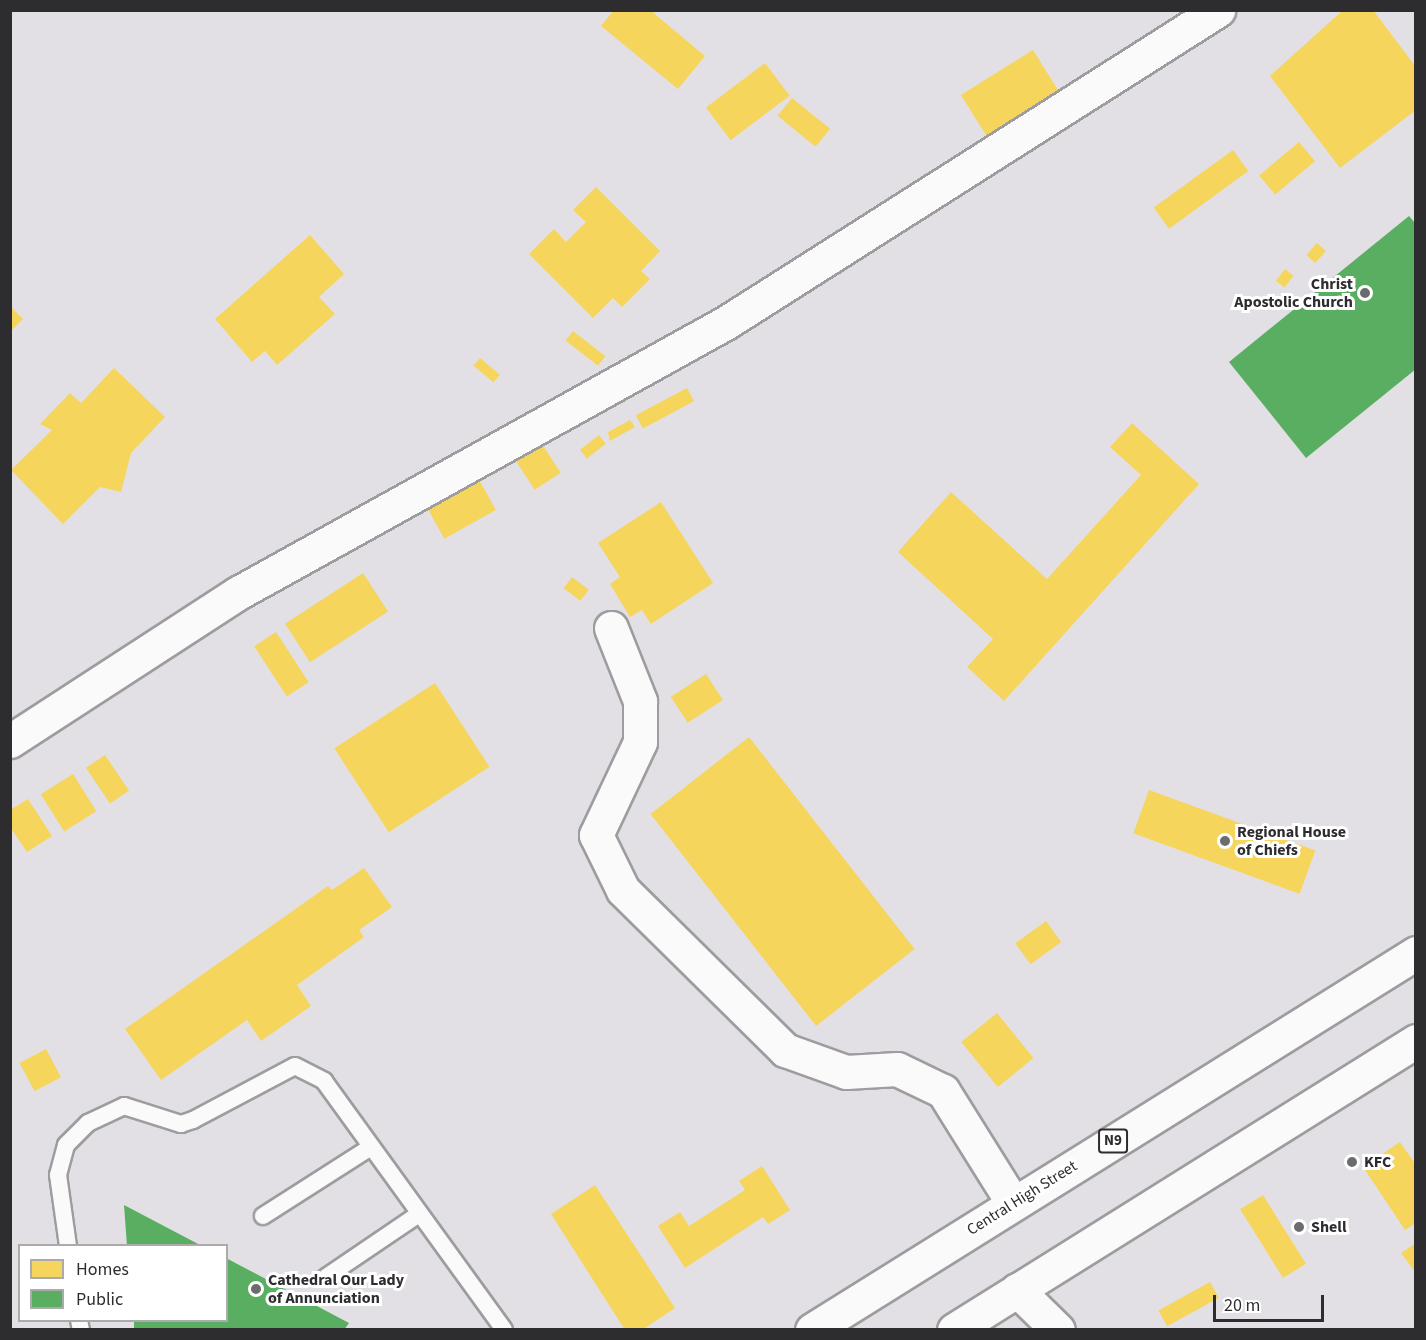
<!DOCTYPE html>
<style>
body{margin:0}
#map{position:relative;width:1426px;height:1340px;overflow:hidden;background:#e2e0e4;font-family:"Source Sans 3",sans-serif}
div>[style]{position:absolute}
.homes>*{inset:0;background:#f6d55c;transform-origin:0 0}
.public>*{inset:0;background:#5aae61}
.roads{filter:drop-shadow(2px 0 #9d9c9e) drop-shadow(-2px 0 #9d9c9e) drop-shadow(0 2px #9d9c9e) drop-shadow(0 -2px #9d9c9e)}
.lane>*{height:16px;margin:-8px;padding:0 8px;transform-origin:8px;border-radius:8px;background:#fbfafb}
.street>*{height:33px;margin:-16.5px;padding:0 16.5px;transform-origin:16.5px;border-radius:16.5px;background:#fbfafb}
.highway>*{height:33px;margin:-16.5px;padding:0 16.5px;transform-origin:16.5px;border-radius:16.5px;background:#fbfafb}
.dots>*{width:16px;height:16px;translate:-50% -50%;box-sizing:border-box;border:3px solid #fff;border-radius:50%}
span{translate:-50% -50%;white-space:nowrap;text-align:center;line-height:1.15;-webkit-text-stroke:6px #fff;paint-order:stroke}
.shield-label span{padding:2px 4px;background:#fff;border:2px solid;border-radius:4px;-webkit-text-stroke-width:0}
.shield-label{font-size:15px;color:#2d2c2f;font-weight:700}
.poi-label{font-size:16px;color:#2d2c2f;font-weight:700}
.right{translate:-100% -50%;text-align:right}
.left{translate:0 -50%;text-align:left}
.street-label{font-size:16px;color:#2d2c2f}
.frame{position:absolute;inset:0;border:12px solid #2d2c2f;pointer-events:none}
.legend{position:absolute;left:18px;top:1244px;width:210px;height:78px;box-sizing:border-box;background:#fff;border:2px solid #ababac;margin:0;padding:8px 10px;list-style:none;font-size:18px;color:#2d2c2f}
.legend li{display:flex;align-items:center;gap:12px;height:30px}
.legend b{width:30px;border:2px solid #ababac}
.scale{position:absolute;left:1213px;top:1295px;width:111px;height:27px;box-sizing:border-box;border:3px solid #2d2c2f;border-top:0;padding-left:8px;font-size:18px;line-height:21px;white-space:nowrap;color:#2d2c2f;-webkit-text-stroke:4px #fff;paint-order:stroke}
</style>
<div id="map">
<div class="homes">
<div style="clip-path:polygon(614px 10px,650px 10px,705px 56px,678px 89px,601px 26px)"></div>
<div style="clip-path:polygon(1343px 10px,1373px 10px,1416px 67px,1416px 110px,1340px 168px,1270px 76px)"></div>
<div style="left:1033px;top:50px;width:54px;height:85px;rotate:58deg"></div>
<div style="left:765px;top:63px;width:41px;height:74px;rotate:53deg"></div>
<div style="left:792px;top:98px;width:49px;height:23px;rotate:39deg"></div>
<div style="left:1299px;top:142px;width:25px;height:52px;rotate:50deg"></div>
<div style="left:1233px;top:150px;width:26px;height:98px;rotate:54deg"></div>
<div style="clip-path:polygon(596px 187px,660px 251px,641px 271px,650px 279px,622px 307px,613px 298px,593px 318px,529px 254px,554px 229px,566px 242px,586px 222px,573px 210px)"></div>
<div style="clip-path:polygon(310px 235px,344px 274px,319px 297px,335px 314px,277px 365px,265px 351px,252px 362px,215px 319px)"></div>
<div style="left:1317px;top:243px;width:12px;height:16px;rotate:42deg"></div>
<div style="left:1285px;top:269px;width:11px;height:15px;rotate:38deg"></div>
<div style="clip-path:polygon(10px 306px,23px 319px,10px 332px)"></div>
<div style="left:573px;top:331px;width:41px;height:12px;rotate:38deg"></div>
<div style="left:480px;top:358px;width:26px;height:10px;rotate:40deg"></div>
<div style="clip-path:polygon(114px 368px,165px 417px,131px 453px,121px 492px,100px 487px,63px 524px,11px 470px,52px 430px,40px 424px,70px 393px,81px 403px)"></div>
<div style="left:687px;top:388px;width:15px;height:58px;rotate:62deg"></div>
<div style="clip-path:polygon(630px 420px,635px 427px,610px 441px,608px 432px)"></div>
<div style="clip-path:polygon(1132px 423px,1199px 484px,1004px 701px,967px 667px,993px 639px,898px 552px,951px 492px,1047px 579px,1141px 475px,1110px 447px)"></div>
<div style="left:599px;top:435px;width:11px;height:24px;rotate:52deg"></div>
<div style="left:540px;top:441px;width:38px;height:31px;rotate:57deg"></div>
<div style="left:477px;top:476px;width:39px;height:59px;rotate:61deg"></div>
<div style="clip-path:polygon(661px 502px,713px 583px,651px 624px,642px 610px,630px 617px,610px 584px,620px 577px,598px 543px)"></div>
<div style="left:363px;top:573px;width:46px;height:93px;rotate:57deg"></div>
<div style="left:572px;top:577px;width:21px;height:14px;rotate:37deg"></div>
<div style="left:276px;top:632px;width:60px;height:26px;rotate:57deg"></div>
<div style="left:706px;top:674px;width:31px;height:42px;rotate:57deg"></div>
<div style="left:435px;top:683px;width:100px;height:120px;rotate:57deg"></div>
<div style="left:749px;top:737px;width:269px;height:125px;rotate:52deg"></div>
<div style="left:105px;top:755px;width:43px;height:23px;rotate:56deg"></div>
<div style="left:73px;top:774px;width:44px;height:38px;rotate:58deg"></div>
<div style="left:1149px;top:790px;width:177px;height:46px;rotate:20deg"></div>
<div style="clip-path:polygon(28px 799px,52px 836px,27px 852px,10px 827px,10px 810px)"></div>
<div style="clip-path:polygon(364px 868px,392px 907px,359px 930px,364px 937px,297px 985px,311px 1006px,261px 1041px,247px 1020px,161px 1080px,125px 1029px,328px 886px,332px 890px)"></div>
<div style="left:1046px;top:921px;width:26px;height:38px;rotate:54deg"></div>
<div style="left:997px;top:1013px;width:58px;height:46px;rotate:51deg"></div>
<div style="left:46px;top:1049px;width:32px;height:30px;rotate:62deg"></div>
<div style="clip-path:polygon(1400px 1142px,1416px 1165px,1416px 1223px,1405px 1230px,1363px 1167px)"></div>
<div style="clip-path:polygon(762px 1166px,790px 1210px,768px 1224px,763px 1217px,685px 1268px,658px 1226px,680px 1212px,689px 1226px,745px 1190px,739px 1181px)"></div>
<div style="clip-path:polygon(595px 1185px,675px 1308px,642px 1330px,625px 1330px,551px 1214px)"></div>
<div style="left:1263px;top:1195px;width:81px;height:27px;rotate:58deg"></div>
<div style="clip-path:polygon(1416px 1243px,1416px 1273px,1401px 1253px)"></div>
<div style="left:1210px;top:1282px;width:18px;height:59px;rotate:61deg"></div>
</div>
<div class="public">
<div style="clip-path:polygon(1409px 216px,1416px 224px,1416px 369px,1306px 458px,1229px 362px)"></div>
<div style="clip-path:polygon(124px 1205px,202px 1246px,127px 1246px)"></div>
<div style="clip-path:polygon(226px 1258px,349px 1323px,344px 1330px,134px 1330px,134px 1320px,226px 1320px)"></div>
</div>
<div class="roads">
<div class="lane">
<div style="left:263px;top:1216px;width:128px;rotate:-32.6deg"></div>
<div style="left:68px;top:1246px;width:72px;rotate:-98deg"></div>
<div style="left:58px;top:1175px;width:31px;rotate:-75deg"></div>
<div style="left:66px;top:1145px;width:31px;rotate:-45deg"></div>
<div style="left:88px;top:1123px;width:40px;rotate:-25deg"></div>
<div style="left:124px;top:1106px;width:60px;rotate:17.5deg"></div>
<div style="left:181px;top:1124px;width:13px;rotate:-18deg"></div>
<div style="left:193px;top:1120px;width:115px;rotate:-27.9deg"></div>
<div style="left:295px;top:1066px;width:33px;rotate:27deg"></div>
<div style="left:324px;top:1081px;width:307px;rotate:54.1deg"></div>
<div style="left:326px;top:1277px;width:112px;rotate:-34.1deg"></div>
<div style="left:79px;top:1320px;width:10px;rotate:79deg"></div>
</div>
<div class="street">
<div style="left:611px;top:628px;width:79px;rotate:68.3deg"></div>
<div style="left:640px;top:701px;width:41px;rotate:90deg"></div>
<div style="left:640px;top:742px;width:103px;rotate:115.3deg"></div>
<div style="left:596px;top:835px;width:61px;rotate:63.9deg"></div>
<div style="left:623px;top:890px;width:228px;rotate:44.6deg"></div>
<div style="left:785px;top:1050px;width:65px;rotate:19.8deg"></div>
<div style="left:846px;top:1072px;width:51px;rotate:-3.4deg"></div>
<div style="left:897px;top:1069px;width:51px;rotate:25.6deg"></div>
<div style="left:943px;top:1091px;width:132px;rotate:58deg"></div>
<div style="left:10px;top:741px;width:272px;rotate:-33deg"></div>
<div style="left:238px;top:593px;width:559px;rotate:-28.99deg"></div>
<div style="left:727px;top:322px;width:582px;rotate:-32.43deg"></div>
<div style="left:1017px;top:1290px;width:57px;rotate:44.3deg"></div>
</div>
<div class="highway">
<div style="left:812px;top:1330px;width:712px;rotate:-31.97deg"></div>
<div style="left:954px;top:1330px;width:545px;rotate:-32.03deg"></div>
</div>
</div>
<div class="dots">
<div style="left:1365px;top:293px;background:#6c6b6e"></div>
<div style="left:1225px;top:841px;background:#6c6b6e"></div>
<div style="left:1352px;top:1162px;background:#6c6b6e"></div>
<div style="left:1299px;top:1227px;background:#6c6b6e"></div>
<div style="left:256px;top:1289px;background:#6c6b6e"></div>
</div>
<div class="shield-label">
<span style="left:1113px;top:1141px">N9</span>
</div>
<div class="poi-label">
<span class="right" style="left:1353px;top:293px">Christ<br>Apostolic Church</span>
<span class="left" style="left:1237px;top:841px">Regional House<br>of Chiefs</span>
<span class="left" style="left:1364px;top:1162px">KFC</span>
<span class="left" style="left:1311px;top:1227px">Shell</span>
<span class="left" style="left:268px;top:1289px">Cathedral Our Lady<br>of Annunciation</span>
</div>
<div class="street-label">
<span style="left:1022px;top:1198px;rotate:-32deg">Central High Street</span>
</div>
<div class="frame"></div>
<ul class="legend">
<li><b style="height:16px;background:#f6d55c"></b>Homes</li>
<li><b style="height:16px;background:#5aae61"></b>Public</li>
</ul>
<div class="scale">20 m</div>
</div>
